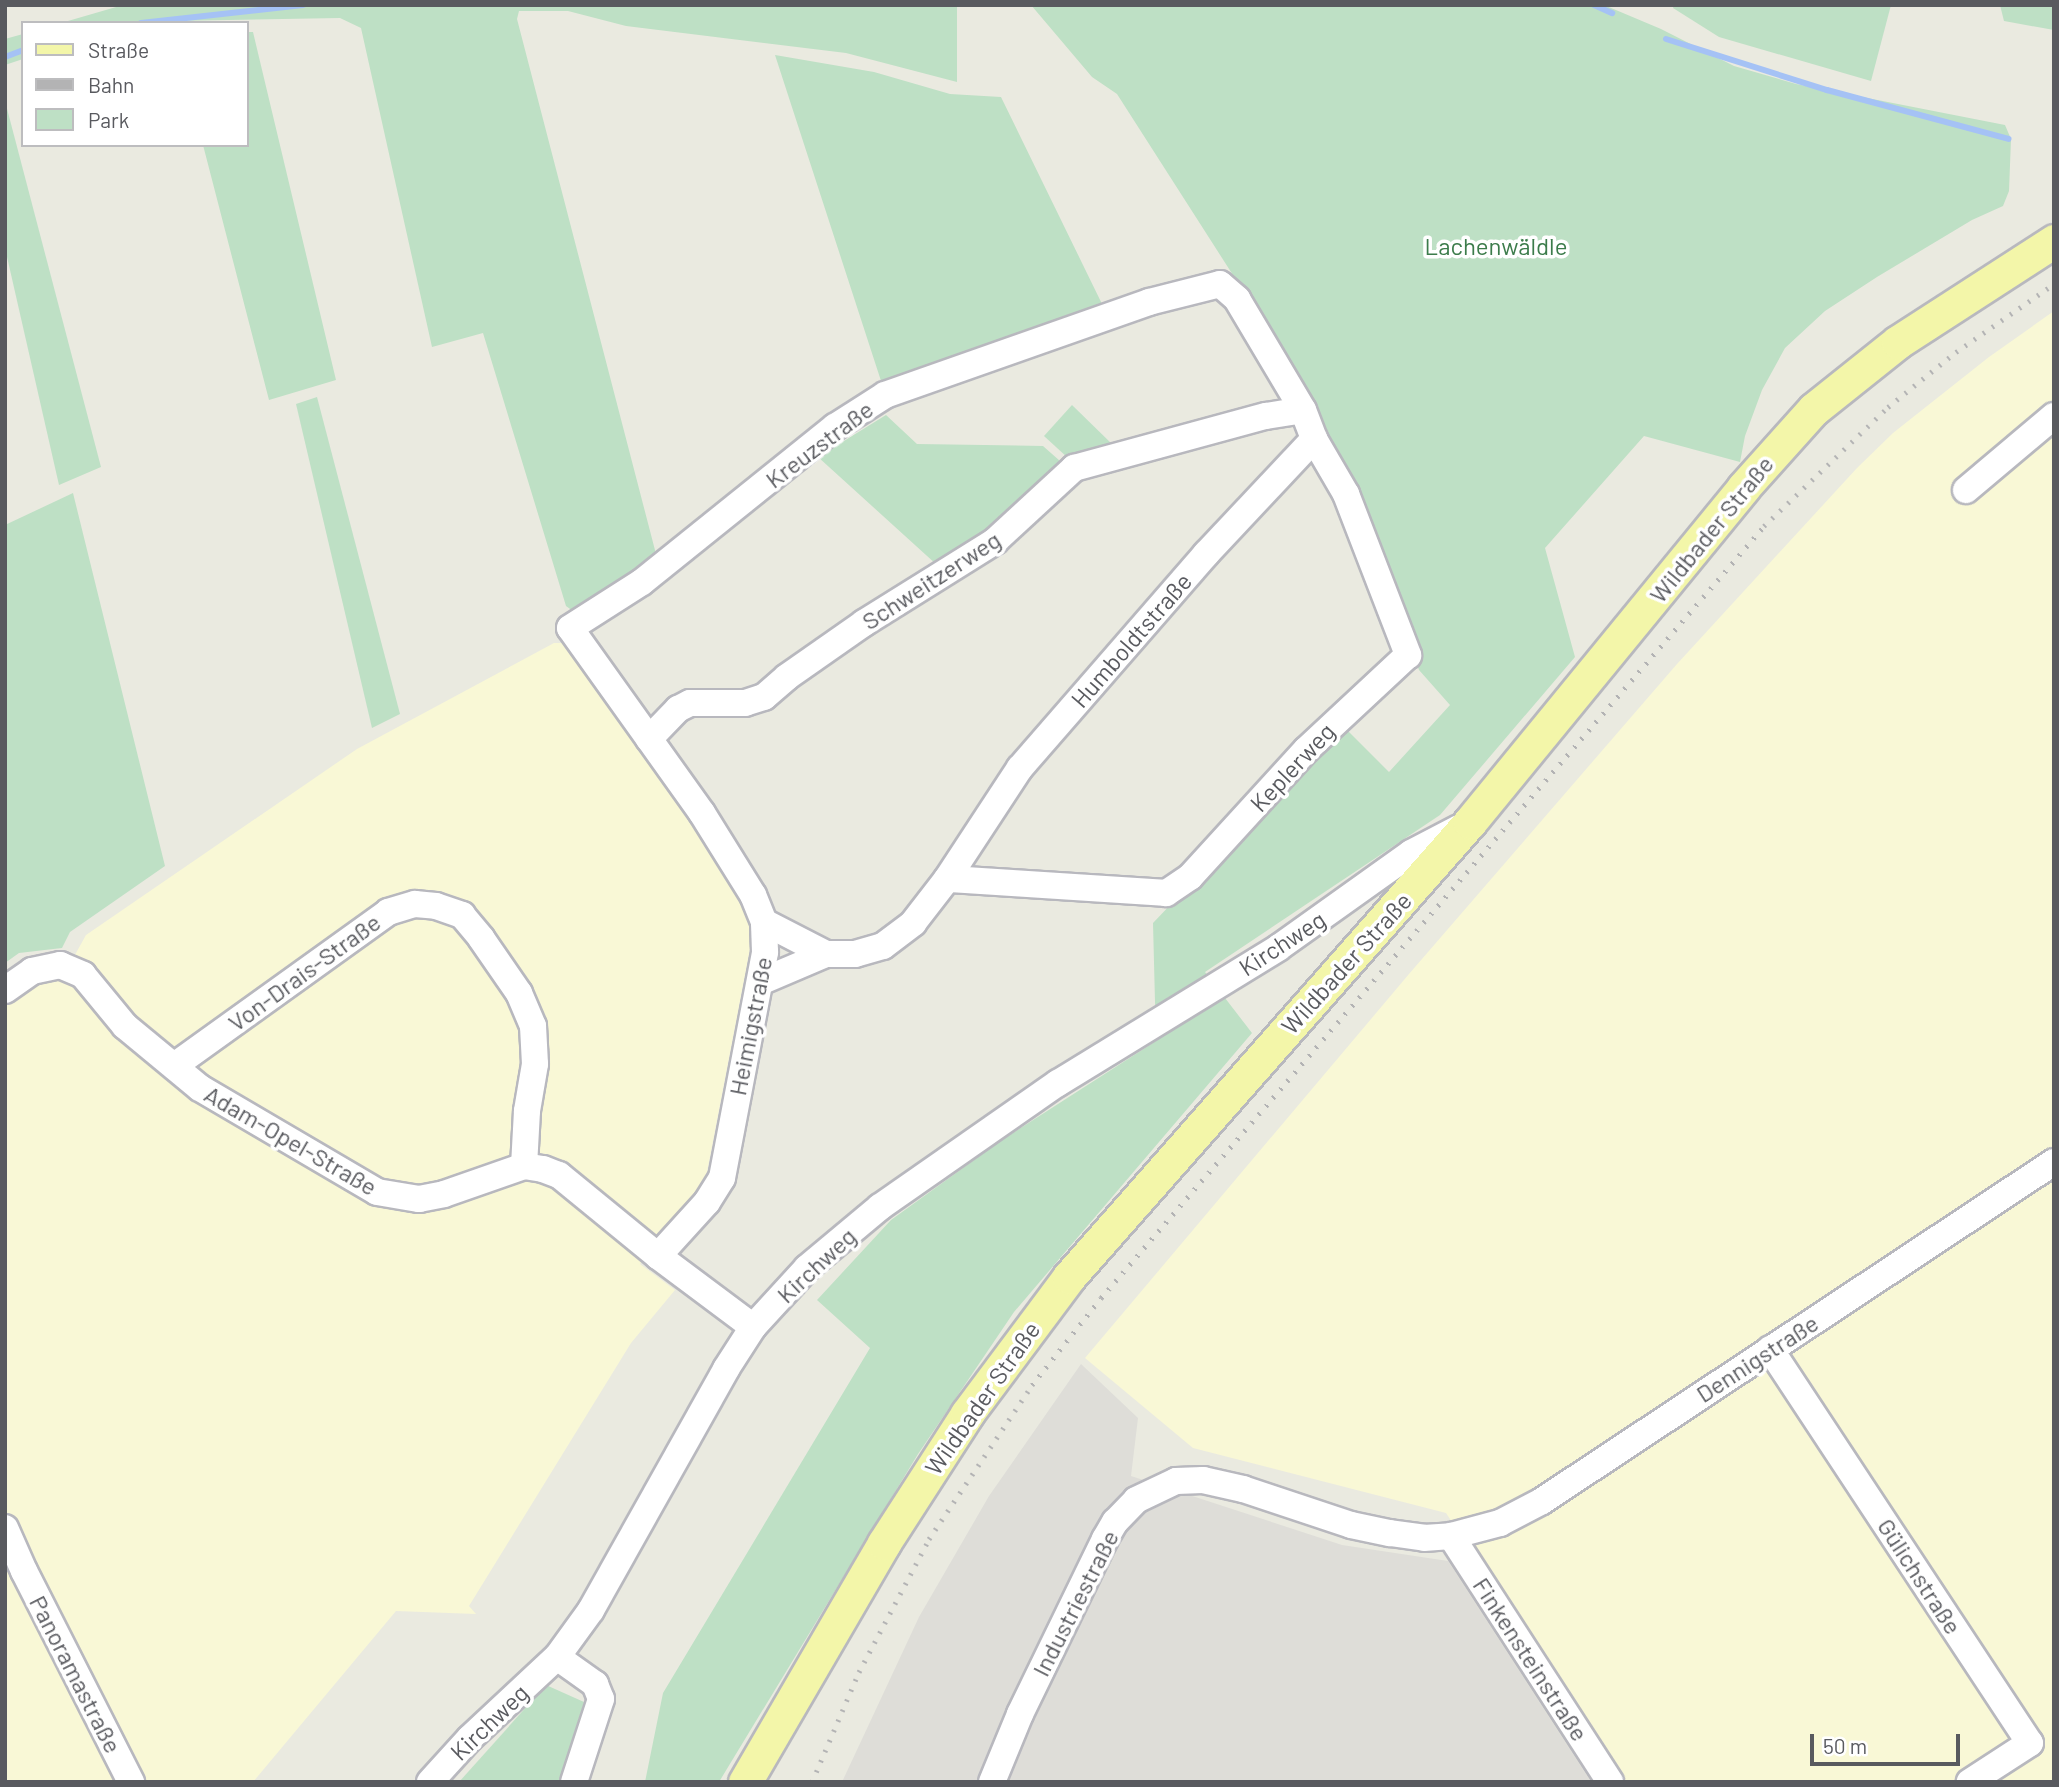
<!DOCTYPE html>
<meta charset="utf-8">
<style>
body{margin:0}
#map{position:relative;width:2059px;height:1787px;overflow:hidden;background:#eaeae0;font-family:Barlow,sans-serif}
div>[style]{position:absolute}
.commercial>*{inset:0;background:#f9f8d6}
.industrial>*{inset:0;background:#deddd8}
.green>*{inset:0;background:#bee0c5}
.stream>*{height:6px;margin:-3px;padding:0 3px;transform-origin:3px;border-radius:3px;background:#a5c2f5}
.roads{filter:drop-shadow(2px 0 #b8b8be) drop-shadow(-2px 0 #b8b8be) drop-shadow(0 2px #b8b8be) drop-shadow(0 -2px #b8b8be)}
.minor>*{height:26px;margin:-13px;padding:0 13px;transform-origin:13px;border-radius:13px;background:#fff}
.major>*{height:33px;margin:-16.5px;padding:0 16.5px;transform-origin:16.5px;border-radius:16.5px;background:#f3f6a9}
.rail>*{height:5px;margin-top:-2.5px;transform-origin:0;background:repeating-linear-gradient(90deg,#b3b3b4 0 2px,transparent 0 11px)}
span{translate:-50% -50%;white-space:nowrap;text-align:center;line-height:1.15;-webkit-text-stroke:7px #fff;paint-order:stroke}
.park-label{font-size:24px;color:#3c7c4b}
.street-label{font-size:24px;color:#595a5f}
.frame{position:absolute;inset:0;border:7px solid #595a5f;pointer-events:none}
.legend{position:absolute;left:21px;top:21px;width:228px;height:126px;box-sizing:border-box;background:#fff;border:2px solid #bdbdbf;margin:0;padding:9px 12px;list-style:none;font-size:21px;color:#595a5f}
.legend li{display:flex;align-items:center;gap:14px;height:35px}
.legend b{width:35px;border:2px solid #bdbdbf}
.scale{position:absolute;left:1810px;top:1734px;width:150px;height:32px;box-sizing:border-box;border:4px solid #595a5f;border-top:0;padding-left:9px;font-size:21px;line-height:24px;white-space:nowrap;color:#595a5f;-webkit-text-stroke:5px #fff;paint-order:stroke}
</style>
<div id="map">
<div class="commercial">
<div style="clip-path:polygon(2054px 311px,2054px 1782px,1625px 1782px,1446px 1513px,1193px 1448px,1085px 1358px,1409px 974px,1677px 664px,1857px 468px,1893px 433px,1989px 357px)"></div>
<div style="clip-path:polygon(554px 643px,572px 643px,745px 897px,754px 928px,707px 1172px,696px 1195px,640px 1264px,675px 1290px,631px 1343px,469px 1606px,476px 1614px,396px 1611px,253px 1782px,5px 1782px,5px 1004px,36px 982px,61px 980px,86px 935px,357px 749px)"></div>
</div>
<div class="industrial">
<div style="clip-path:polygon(1081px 1364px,1138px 1418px,1131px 1476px,1342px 1545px,1448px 1561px,1591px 1782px,842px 1782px,919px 1617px,989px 1496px)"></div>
</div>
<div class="green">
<div style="clip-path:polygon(123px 5px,957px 5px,957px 82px,846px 53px,626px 26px,568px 11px,519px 11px,517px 19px,656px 554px,577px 614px,566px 606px,483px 333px,432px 347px,361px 28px,340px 18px,61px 23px)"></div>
<div style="clip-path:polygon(1031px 5px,1604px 5px,1661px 29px,1734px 66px,1796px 84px,2005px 125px,2011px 139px,2009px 191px,2003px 206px,1972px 220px,1877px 277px,1825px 311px,1785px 348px,1762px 390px,1745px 436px,1740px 462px,1644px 436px,1545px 548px,1575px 657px,1440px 815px,1205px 972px,1252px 1033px,1014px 1312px,918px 1454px,719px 1782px,645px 1782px,663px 1693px,870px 1348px,817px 1300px,891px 1220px,999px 1142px,1156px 1041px,1153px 923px,1342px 725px,1389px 772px,1450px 705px,1419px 670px,1338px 455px,1231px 272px,1117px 94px,1092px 77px)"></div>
<div style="clip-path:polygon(1674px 5px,1891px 5px,1871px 81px,1719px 37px,1673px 8px)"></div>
<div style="clip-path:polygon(2000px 5px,2054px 5px,2054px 30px,2004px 21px)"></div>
<div style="clip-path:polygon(247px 32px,253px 32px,336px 380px,269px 400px,203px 145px,247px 145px)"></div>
<div style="clip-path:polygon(23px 34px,23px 59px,5px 65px,5px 39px)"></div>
<div style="clip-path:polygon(775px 55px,874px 72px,950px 94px,1001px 97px,1103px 306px,882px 384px)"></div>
<div style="clip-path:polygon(5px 101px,101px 467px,59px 485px,5px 248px)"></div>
<div style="clip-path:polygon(317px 397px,400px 714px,372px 728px,296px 404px)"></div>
<div style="clip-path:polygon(1072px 405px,1114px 446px,1068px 458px,1044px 436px)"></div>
<div style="clip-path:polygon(886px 415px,917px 444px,1043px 446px,1060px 461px,994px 526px,937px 565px,818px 457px)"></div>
<div style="clip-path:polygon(73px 493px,165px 866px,70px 932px,62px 948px,19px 953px,5px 963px,5px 525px)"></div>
<div style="clip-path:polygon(546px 1685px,584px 1702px,559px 1782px,459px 1782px)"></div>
</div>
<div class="stream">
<div style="left:1594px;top:5px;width:20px;rotate:24deg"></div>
<div style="left:141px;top:23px;width:163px;rotate:-6.3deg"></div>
<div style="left:1666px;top:39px;width:169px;rotate:17.6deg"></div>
<div style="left:1827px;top:90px;width:188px;rotate:15.1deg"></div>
<div style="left:5px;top:57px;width:19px;rotate:-21deg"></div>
</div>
<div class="roads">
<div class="minor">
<div style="left:1966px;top:490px;width:115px;rotate:-40.1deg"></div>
<div style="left:649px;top:739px;width:42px;rotate:-46deg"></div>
<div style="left:678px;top:709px;width:13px;rotate:-27deg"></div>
<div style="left:690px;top:703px;width:55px"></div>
<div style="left:745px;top:703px;width:20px;rotate:-18deg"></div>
<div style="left:764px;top:697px;width:30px;rotate:-41deg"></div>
<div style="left:787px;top:677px;width:94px;rotate:-35deg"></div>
<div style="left:864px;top:623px;width:155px;rotate:-32deg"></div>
<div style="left:995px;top:541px;width:108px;rotate:-42.7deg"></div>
<div style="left:1074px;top:468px;width:199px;rotate:-15.2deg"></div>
<div style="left:1266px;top:416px;width:37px;rotate:-9deg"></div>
<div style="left:764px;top:922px;width:70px;rotate:27.3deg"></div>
<div style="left:760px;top:982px;width:72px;rotate:-23deg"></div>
<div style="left:826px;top:954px;width:29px"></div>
<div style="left:855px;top:954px;width:29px;rotate:-16deg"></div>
<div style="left:883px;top:946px;width:38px;rotate:-37deg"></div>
<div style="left:913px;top:923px;width:56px;rotate:-52.3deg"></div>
<div style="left:947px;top:879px;width:133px;rotate:-56.7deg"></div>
<div style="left:1020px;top:768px;width:284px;rotate:-49deg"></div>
<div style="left:1206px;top:554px;width:158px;rotate:-46.8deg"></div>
<div style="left:5px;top:990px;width:33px;rotate:-35deg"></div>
<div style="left:32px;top:971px;width:29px;rotate:-12deg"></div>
<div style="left:60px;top:965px;width:25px;rotate:23deg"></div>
<div style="left:83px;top:975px;width:66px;rotate:50.5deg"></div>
<div style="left:125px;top:1026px;width:97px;rotate:39.6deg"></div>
<div style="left:200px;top:1088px;width:205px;rotate:30.4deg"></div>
<div style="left:377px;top:1192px;width:43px;rotate:9.5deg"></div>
<div style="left:419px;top:1199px;width:25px;rotate:-11deg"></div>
<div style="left:444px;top:1194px;width:85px;rotate:-19.3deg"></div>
<div style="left:524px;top:1166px;width:19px;rotate:9deg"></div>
<div style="left:543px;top:1169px;width:17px;rotate:21deg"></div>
<div style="left:559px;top:1175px;width:128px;rotate:39.3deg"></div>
<div style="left:174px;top:1066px;width:264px;rotate:-35.7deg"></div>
<div style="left:388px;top:912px;width:28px;rotate:-17deg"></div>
<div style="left:415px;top:904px;width:21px;rotate:5deg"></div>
<div style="left:436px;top:906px;width:28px;rotate:19deg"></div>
<div style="left:462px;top:915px;width:30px;rotate:50deg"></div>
<div style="left:481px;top:938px;width:67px;rotate:55.4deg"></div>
<div style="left:519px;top:993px;width:36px;rotate:67deg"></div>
<div style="left:533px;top:1026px;width:38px;rotate:87deg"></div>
<div style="left:535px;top:1064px;width:48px;rotate:99.7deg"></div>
<div style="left:527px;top:1111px;width:55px;rotate:93.1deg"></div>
<div style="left:753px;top:1327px;width:119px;rotate:-143.2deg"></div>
<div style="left:658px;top:1256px;width:73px;rotate:-47.8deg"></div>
<div style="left:707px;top:1202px;width:28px;rotate:-58deg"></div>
<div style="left:722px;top:1178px;width:230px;rotate:-79.2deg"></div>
<div style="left:765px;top:952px;width:30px;rotate:-92deg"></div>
<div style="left:764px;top:922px;width:29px;rotate:-112deg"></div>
<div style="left:753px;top:895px;width:97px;rotate:-121.9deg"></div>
<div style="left:702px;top:813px;width:227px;rotate:-125.5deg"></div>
<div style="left:570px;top:628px;width:85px;rotate:-32.6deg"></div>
<div style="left:642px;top:582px;width:248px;rotate:-38.8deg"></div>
<div style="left:835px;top:427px;width:59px;rotate:-32.6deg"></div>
<div style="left:885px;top:395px;width:280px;rotate:-19.4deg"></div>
<div style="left:1149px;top:302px;width:73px;rotate:-14.2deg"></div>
<div style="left:1220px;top:284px;width:23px;rotate:41deg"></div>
<div style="left:1237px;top:299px;width:129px;rotate:59.3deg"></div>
<div style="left:1303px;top:410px;width:31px;rotate:69deg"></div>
<div style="left:1314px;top:439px;width:64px;rotate:59.8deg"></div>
<div style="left:1346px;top:494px;width:173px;rotate:68.9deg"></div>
<div style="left:1408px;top:655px;width:139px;rotate:137deg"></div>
<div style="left:1306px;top:750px;width:172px;rotate:132.4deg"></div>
<div style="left:1190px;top:877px;width:29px;rotate:146deg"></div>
<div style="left:1166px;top:893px;width:219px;rotate:-176.3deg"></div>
<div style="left:1770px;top:1349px;width:472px;rotate:56.6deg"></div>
<div style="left:2030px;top:1743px;width:72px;rotate:147deg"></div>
<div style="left:5px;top:1528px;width:47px;rotate:66.2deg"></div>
<div style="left:24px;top:1571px;width:237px;rotate:63.1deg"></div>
<div style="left:1451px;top:1536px;width:293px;rotate:57.1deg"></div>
<div style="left:557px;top:1657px;width:47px;rotate:35.4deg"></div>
<div style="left:595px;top:1684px;width:16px;rotate:68deg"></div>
<div style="left:601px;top:1699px;width:87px;rotate:108deg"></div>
<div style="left:430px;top:1782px;width:59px;rotate:-47.7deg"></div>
<div style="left:470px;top:1738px;width:119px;rotate:-43deg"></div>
<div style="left:557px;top:1657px;width:58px;rotate:-54.1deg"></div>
<div style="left:591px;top:1610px;width:276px;rotate:-60.7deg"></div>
<div style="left:726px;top:1369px;width:50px;rotate:-57.3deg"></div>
<div style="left:753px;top:1327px;width:80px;rotate:-47.5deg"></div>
<div style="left:807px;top:1268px;width:95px;rotate:-39.9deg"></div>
<div style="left:880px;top:1207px;width:217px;rotate:-34.9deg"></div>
<div style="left:1058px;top:1083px;width:258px;rotate:-31.5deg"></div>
<div style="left:1278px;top:948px;width:163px;rotate:-35.5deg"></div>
<div style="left:1411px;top:853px;width:54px;rotate:-27.5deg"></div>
<div style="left:992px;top:1782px;width:74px;rotate:-67.6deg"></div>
<div style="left:1020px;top:1714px;width:195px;rotate:-64.1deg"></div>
<div style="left:1105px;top:1539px;width:20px;rotate:-60deg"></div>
<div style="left:1115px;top:1522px;width:30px;rotate:-46deg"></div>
<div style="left:1136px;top:1500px;width:44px;rotate:-25.4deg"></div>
<div style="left:1176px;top:1481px;width:27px;rotate:-2deg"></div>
<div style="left:1203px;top:1480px;width:41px;rotate:12.7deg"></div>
<div style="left:1243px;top:1489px;width:114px;rotate:18.4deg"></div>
<div style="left:1351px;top:1525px;width:40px;rotate:12deg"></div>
<div style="left:1390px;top:1533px;width:34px;rotate:8deg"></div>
<div style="left:1424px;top:1538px;width:27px;rotate:-4deg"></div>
<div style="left:1451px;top:1536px;width:51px;rotate:-14.9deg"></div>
<div style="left:1500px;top:1523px;width:47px;rotate:-27.6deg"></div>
<div style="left:1542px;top:1501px;width:614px;rotate:-33.51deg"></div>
</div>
<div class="major">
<div style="left:745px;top:1782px;width:276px;rotate:-59.8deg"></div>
<div style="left:884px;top:1543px;width:153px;rotate:-57.2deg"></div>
<div style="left:967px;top:1414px;width:171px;rotate:-53.3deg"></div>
<div style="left:1069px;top:1277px;width:606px;rotate:-48.61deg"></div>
<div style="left:1470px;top:822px;width:431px;rotate:-50.7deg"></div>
<div style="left:1743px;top:488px;width:106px;rotate:-48.1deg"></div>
<div style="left:1814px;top:409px;width:107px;rotate:-38.6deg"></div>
<div style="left:1898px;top:342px;width:186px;rotate:-32.9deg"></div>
</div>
</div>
<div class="rail">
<div style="left:812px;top:1782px;width:120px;rotate:-66.9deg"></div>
<div style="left:859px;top:1672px;width:150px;rotate:-62.2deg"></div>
<div style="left:929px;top:1539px;width:185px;rotate:-56.2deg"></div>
<div style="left:1032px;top:1385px;width:111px;rotate:-51.6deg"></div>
<div style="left:1101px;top:1298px;width:1018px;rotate:-49.34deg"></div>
<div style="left:1764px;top:526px;width:172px;rotate:-43.8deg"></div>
<div style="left:1888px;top:407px;width:87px;rotate:-39deg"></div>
<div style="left:1956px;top:352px;width:119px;rotate:-34.8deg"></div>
</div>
<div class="park-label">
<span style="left:1496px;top:246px">Lachenwäldle</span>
</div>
<div class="street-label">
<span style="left:819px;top:444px;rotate:-37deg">Kreuzstraße</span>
<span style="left:1711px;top:529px;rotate:-51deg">Wildbader Straße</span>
<span style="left:931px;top:580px;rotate:-33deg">Schweitzerweg</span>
<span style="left:1131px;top:640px;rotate:-49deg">Humboldtstraße</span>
<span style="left:1292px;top:767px;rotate:-47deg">Keplerweg</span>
<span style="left:1282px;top:943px;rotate:-33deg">Kirchweg</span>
<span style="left:1346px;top:963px;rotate:-48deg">Wildbader Straße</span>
<span style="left:304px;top:972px;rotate:-36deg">Von-Drais-Straße</span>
<span style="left:750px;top:1026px;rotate:-79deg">Heimigstraße</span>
<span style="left:291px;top:1140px;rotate:30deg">Adam-Opel-Straße</span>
<span style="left:816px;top:1265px;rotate:-43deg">Kirchweg</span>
<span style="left:1757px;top:1358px;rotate:-33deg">Dennigstraße</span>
<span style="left:982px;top:1398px;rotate:-55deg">Wildbader Straße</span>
<span style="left:1920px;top:1576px;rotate:57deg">Gülichstraße</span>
<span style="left:1075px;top:1603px;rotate:-63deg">Industriestraße</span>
<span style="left:1531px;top:1659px;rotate:57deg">Finkensteinstraße</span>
<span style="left:76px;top:1674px;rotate:63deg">Panoramastraße</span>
<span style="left:489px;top:1722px;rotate:-44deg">Kirchweg</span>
</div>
<div class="frame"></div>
<ul class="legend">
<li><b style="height:9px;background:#f3f6a9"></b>Straße</li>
<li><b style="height:9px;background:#b3b3b4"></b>Bahn</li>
<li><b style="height:19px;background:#bee0c5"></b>Park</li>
</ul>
<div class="scale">50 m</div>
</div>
